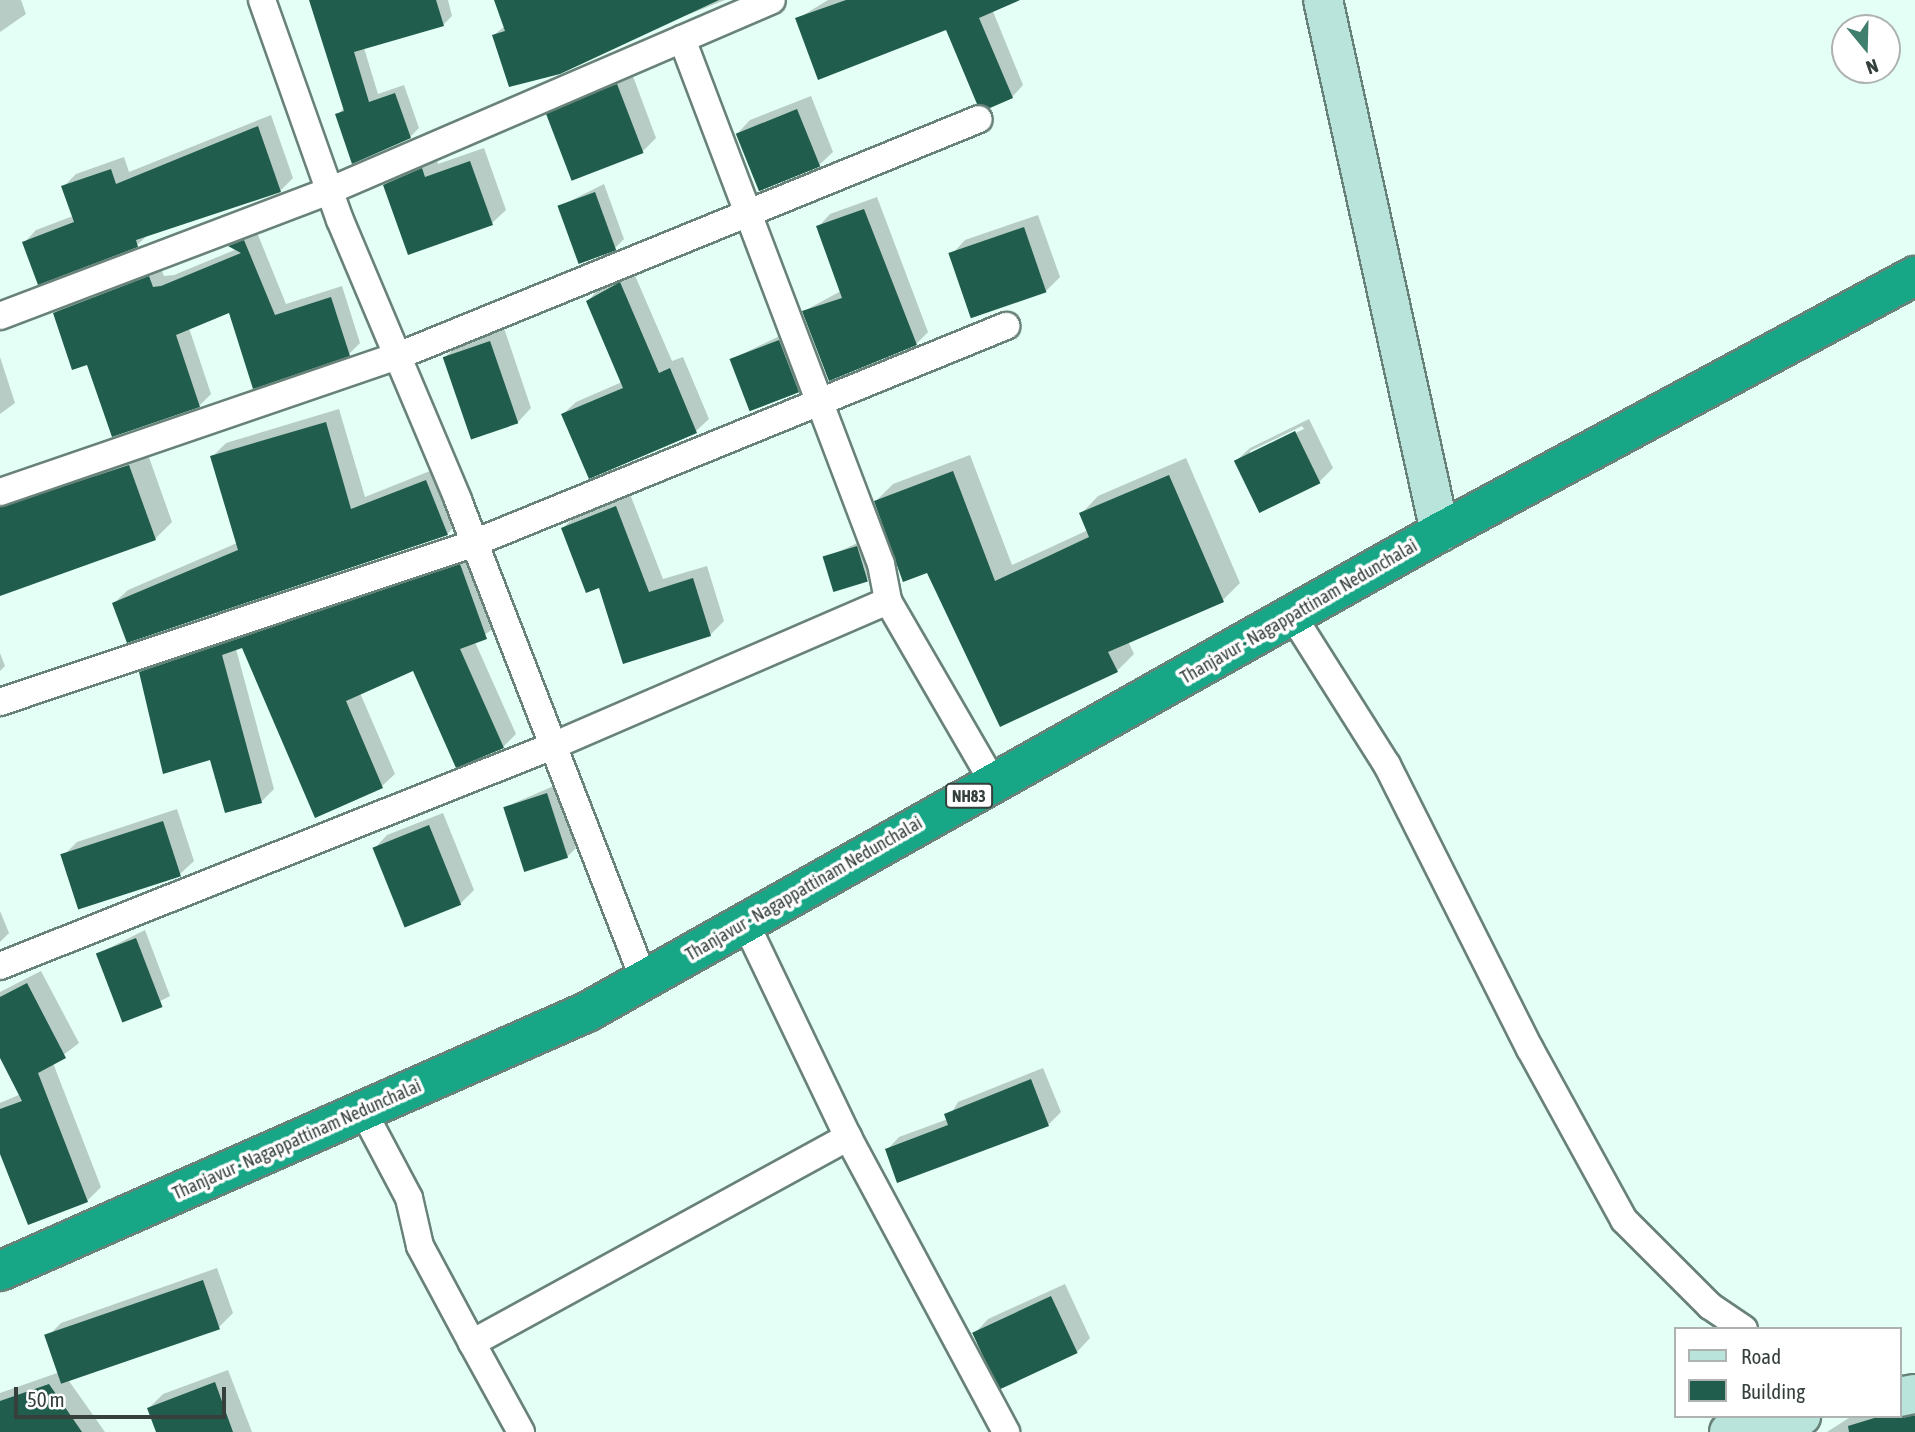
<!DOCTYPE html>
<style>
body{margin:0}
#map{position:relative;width:1915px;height:1432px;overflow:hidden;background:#e4fff5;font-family:"Asap Condensed",sans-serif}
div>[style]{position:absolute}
.shadow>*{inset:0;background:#0003}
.building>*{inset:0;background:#205d4d;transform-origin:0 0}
.roads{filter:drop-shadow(2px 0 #698279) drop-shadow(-2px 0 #698279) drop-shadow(0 2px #698279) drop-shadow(0 -2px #698279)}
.street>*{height:26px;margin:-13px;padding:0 13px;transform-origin:13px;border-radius:13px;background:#fff}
.secondary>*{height:38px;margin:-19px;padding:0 19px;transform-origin:19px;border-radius:19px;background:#b9e4db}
.highway>*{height:38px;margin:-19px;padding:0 19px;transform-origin:19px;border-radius:19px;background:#17a686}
span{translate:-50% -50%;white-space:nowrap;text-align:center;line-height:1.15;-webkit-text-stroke:7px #fff;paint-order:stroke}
.shield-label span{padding:2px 5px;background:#fff;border:2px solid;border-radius:5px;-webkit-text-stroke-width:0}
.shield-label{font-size:16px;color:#35403c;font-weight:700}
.street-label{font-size:18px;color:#35403c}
.legend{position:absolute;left:1674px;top:1327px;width:228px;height:91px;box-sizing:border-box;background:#fff;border:2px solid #aeb3b1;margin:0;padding:9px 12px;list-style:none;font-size:21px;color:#35403c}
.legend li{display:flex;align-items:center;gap:14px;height:35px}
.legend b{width:35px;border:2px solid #aeb3b1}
.north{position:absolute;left:1831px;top:14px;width:70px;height:70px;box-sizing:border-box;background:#fff;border:2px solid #aeb3b1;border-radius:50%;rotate:161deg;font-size:19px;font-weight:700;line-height:28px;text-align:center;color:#35403c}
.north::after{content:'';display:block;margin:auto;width:24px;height:32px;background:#407f6d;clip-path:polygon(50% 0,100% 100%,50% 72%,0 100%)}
.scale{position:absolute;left:14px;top:1387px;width:212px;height:32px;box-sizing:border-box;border:4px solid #35403c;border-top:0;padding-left:9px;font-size:21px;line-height:24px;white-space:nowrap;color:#35403c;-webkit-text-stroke:5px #fff;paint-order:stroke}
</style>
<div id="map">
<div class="shadow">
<div style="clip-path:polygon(0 0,21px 0,26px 14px,0 32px)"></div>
<div style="clip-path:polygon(311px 0,448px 0,452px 16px,443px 25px,364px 48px,378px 94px,404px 85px,419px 128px,410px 137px,337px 115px,345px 107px)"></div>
<div style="clip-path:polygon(496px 0,725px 0,510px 85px,494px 35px,505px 26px)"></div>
<div style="clip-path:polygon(828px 0,1001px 0,992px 9px,1023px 85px,1012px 97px,947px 28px,797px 19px)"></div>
<div style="clip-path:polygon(631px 71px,656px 138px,642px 152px,551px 120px,587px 90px)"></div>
<div style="clip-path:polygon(811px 96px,833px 152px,819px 165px,737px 134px,750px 120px)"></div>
<div style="clip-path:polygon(271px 115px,293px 178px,280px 191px,149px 234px,137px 245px,24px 243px,36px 230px,73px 216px,63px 187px,76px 174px,124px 157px,129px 172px)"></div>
<div style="clip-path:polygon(484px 148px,506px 210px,492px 223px,385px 185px,399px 172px,436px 156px,438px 164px)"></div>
<div style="clip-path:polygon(604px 184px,624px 239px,615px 248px,560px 206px)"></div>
<div style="clip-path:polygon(877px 197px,928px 332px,916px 344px,804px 311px,841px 291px,818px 227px,830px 214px)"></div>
<div style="clip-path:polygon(1038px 215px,1060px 277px,1046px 291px,952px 254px,965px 240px)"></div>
<div style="clip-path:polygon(256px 230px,286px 304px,342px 286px,360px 343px,349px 354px,230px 311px,189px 328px,211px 394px,200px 405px,113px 435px,88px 363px,55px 313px,66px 302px,160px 266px,164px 276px,174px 275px,237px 249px,231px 246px)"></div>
<div style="clip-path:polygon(633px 271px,672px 361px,683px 357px,709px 419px,696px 431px,563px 414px,576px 402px,622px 382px,588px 301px,605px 282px)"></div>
<div style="clip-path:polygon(504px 328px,531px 408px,518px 422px,445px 357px,459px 344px)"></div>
<div style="clip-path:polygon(788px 332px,807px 381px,798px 390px,732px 359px)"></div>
<div style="clip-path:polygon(0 357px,15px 403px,0 414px)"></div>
<div style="clip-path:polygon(339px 409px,365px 497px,440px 467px,461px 520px,447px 534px,114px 603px,128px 590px,237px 543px,212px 457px,226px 443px)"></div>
<div style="clip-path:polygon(evenodd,1309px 419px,1333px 468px,1319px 482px,1260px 511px,1236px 461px,1250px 448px,1309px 419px,1302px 426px,1304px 429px,1250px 455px,1250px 451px,1302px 426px)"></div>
<div style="clip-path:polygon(146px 449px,172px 522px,155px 539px,0 594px,0 501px)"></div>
<div style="clip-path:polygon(970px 455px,1012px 565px,1088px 530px,1081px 514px,1098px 496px,1186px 458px,1240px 583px,1223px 600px,1128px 641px,1134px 654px,1117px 671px,928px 571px,876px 501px,893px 484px)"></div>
<div style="clip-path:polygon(630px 494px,663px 579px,707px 566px,724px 621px,710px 635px,600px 585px,563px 528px,577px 514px)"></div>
<div style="clip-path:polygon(866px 539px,876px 570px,867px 579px,825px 558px)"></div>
<div style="clip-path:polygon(472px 553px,498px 625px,475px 642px,516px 734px,503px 747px,414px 669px,360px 693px,395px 774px,382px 786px,315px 815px,243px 646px,236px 649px,274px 789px,261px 802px,212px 758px,141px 673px,153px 660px)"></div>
<div style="clip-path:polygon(0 653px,5px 666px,0 671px)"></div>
<div style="clip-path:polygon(556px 785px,576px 848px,567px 857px,505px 807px)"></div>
<div style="clip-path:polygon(177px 809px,194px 861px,180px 874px,63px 856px,77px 842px)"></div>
<div style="clip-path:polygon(443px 813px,474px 890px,460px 904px,374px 849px,387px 835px)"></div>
<div style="clip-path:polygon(0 911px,9px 933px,0 942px)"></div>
<div style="clip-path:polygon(145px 930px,170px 996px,124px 1020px,99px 953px)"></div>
<div style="clip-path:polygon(41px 971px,79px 1043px,53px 1063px,101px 1187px,87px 1201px,0 1149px,0 1103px,21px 1094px,0 1054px,0 992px)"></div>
<div style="clip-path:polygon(1043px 1068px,1061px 1112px,1048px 1125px,887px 1150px,899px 1137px,948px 1119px,958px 1102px)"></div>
<div style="clip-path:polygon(217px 1268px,233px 1313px,219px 1327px,69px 1381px,105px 1432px,0 1432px,0 1393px,60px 1372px,47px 1337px,61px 1323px)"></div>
<div style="clip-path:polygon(1065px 1284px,1090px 1338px,1077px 1352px,975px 1333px,988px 1319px)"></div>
<div style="clip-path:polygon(228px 1370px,252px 1432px,158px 1432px,149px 1408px,163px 1394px)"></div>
<div style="clip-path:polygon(1899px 1402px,1915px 1405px,1915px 1432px,1827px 1432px,1852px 1416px,1899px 1416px)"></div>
</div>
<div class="building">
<div style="clip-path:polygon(309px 0,436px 0,444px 26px,354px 52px,369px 102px,395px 93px,411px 138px,352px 164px,335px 114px,344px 111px)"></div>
<div style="clip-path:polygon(494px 0,719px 0,560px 74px,509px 87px,492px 35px,505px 31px)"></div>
<div style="clip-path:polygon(846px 0,1020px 0,979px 18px,1013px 98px,990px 108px,977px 104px,946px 30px,818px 80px,795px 18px)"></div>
<div style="left:617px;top:84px;width:74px;height:77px;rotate:69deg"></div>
<div style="left:797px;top:109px;width:62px;height:66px;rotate:68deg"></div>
<div style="clip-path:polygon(258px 126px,281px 192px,136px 240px,138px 247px,38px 285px,22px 242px,74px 222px,61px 186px,111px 169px,116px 184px)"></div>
<div style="clip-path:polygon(470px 161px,493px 225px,408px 255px,383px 185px,422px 168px,425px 177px)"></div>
<div style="left:595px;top:192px;width:62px;height:40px;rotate:70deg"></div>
<div style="clip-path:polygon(864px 209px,917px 345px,829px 381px,802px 311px,842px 298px,816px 226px)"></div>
<div style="left:1024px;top:227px;width:69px;height:80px;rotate:71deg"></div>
<div style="clip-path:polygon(244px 240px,275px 315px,331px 297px,350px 356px,253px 389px,229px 313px,176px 335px,200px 407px,112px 437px,87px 365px,72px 370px,53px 313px,149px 276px,153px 287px,161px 286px,241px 253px,228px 246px)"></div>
<div style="clip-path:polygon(620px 282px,659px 373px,670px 368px,697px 433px,589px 479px,561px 414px,623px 388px,586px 301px)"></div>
<div style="left:779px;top:340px;width:56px;height:53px;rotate:69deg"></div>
<div style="left:490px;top:341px;width:87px;height:50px;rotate:71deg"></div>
<div style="clip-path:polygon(326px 422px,351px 509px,426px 480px,448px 535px,127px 643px,112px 603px,238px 550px,210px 456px)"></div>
<div style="left:1295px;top:431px;width:58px;height:68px;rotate:64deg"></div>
<div style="clip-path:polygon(129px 465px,156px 540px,0 596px,0 507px)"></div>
<div style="clip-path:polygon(953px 471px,995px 581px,1089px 537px,1079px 513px,1169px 475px,1224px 602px,1108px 652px,1118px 672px,1000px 727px,927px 573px,903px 582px,874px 501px)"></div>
<div style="clip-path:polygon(616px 506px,649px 592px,693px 578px,711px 636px,623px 664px,599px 588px,586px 593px,561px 528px)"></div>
<div style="left:857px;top:546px;width:37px;height:36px;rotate:73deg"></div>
<div style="clip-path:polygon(460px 564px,487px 639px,460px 649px,504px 748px,456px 768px,413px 671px,346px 701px,383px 788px,315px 818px,242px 648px,222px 655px,262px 803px,225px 813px,210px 760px,163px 774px,139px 672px)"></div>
<div style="left:547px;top:793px;width:68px;height:46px;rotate:72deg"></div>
<div style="left:163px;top:821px;width:58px;height:108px;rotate:72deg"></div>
<div style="left:429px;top:825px;width:86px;height:61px;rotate:68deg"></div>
<div style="left:136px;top:938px;width:74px;height:43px;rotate:69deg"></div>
<div style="clip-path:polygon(27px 983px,66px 1058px,38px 1073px,88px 1202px,28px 1225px,0 1154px,0 1109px,22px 1101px,0 1058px,0 997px)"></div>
<div style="clip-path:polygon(1031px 1079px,1049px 1126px,897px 1183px,885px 1149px,948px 1125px,944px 1114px)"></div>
<div style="left:203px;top:1280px;width:52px;height:168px;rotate:71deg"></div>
<div style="left:1051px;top:1296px;width:63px;height:87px;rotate:65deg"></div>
<div style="clip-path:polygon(215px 1382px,233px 1432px,156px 1432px,147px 1408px)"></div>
<div style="clip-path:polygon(49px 1384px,82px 1432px,0 1432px,0 1401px)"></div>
<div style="clip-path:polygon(1881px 1416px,1915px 1416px,1915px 1432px,1849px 1432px,1848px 1426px)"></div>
</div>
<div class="roads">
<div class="street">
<div style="left:262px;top:0;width:233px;rotate:70.5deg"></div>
<div style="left:340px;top:220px;width:304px;rotate:67.1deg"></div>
<div style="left:458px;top:500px;width:515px;rotate:68.82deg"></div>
<div style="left:682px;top:39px;width:561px;rotate:69.24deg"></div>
<div style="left:881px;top:564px;width:38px;rotate:79deg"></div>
<div style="left:888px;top:601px;width:209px;rotate:59.9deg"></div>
<div style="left:0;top:316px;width:352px;rotate:-20.8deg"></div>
<div style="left:329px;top:191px;width:482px;rotate:-23.3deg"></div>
<div style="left:0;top:492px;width:421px;rotate:-18.9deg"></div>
<div style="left:398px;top:356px;width:627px;rotate:-22.19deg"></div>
<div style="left:1294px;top:618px;width:174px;rotate:57.7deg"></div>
<div style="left:1387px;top:765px;width:318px;rotate:63.3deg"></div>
<div style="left:1530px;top:1049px;width:195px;rotate:61.2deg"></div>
<div style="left:1624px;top:1220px;width:122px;rotate:45deg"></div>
<div style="left:1710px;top:1306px;width:41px;rotate:34.1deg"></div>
<div style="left:0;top:702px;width:500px;rotate:-18.5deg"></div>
<div style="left:474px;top:543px;width:575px;rotate:-22.19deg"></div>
<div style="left:745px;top:922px;width:238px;rotate:64.4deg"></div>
<div style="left:848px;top:1137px;width:335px;rotate:61.8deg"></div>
<div style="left:0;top:966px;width:597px;rotate:-21.71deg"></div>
<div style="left:555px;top:745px;width:363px;rotate:-23.4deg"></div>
<div style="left:363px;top:1111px;width:98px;rotate:62.1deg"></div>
<div style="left:409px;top:1198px;width:49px;rotate:77.1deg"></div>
<div style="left:420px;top:1246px;width:110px;rotate:61.8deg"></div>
<div style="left:521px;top:1432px;width:102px;rotate:-118.8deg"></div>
<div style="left:472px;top:1343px;width:429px;rotate:-28.7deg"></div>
</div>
<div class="secondary">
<div style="left:1323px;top:0;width:545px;rotate:77.6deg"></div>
<div style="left:1899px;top:1397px;width:16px;rotate:-11deg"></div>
<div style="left:1729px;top:1432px;width:74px;rotate:-12.5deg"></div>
</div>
<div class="highway">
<div style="left:0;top:1271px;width:642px;rotate:-23.81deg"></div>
<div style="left:587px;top:1012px;width:979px;rotate:-29.37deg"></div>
<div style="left:1440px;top:532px;width:540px;rotate:-28.32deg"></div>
</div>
</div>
<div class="shield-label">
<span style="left:969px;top:796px">NH83</span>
</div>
<div class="street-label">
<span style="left:1299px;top:612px;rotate:-30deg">Thanjavur - Nagappattinam Nedunchalai</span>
<span style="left:804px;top:889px;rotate:-30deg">Thanjavur - Nagappattinam Nedunchalai</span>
<span style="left:297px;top:1140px;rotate:-24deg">Thanjavur - Nagappattinam Nedunchalai</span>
</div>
<ul class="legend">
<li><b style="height:9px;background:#b9e4db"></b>Road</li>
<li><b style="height:19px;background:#205d4d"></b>Building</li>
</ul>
<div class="north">N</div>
<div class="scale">50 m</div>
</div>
